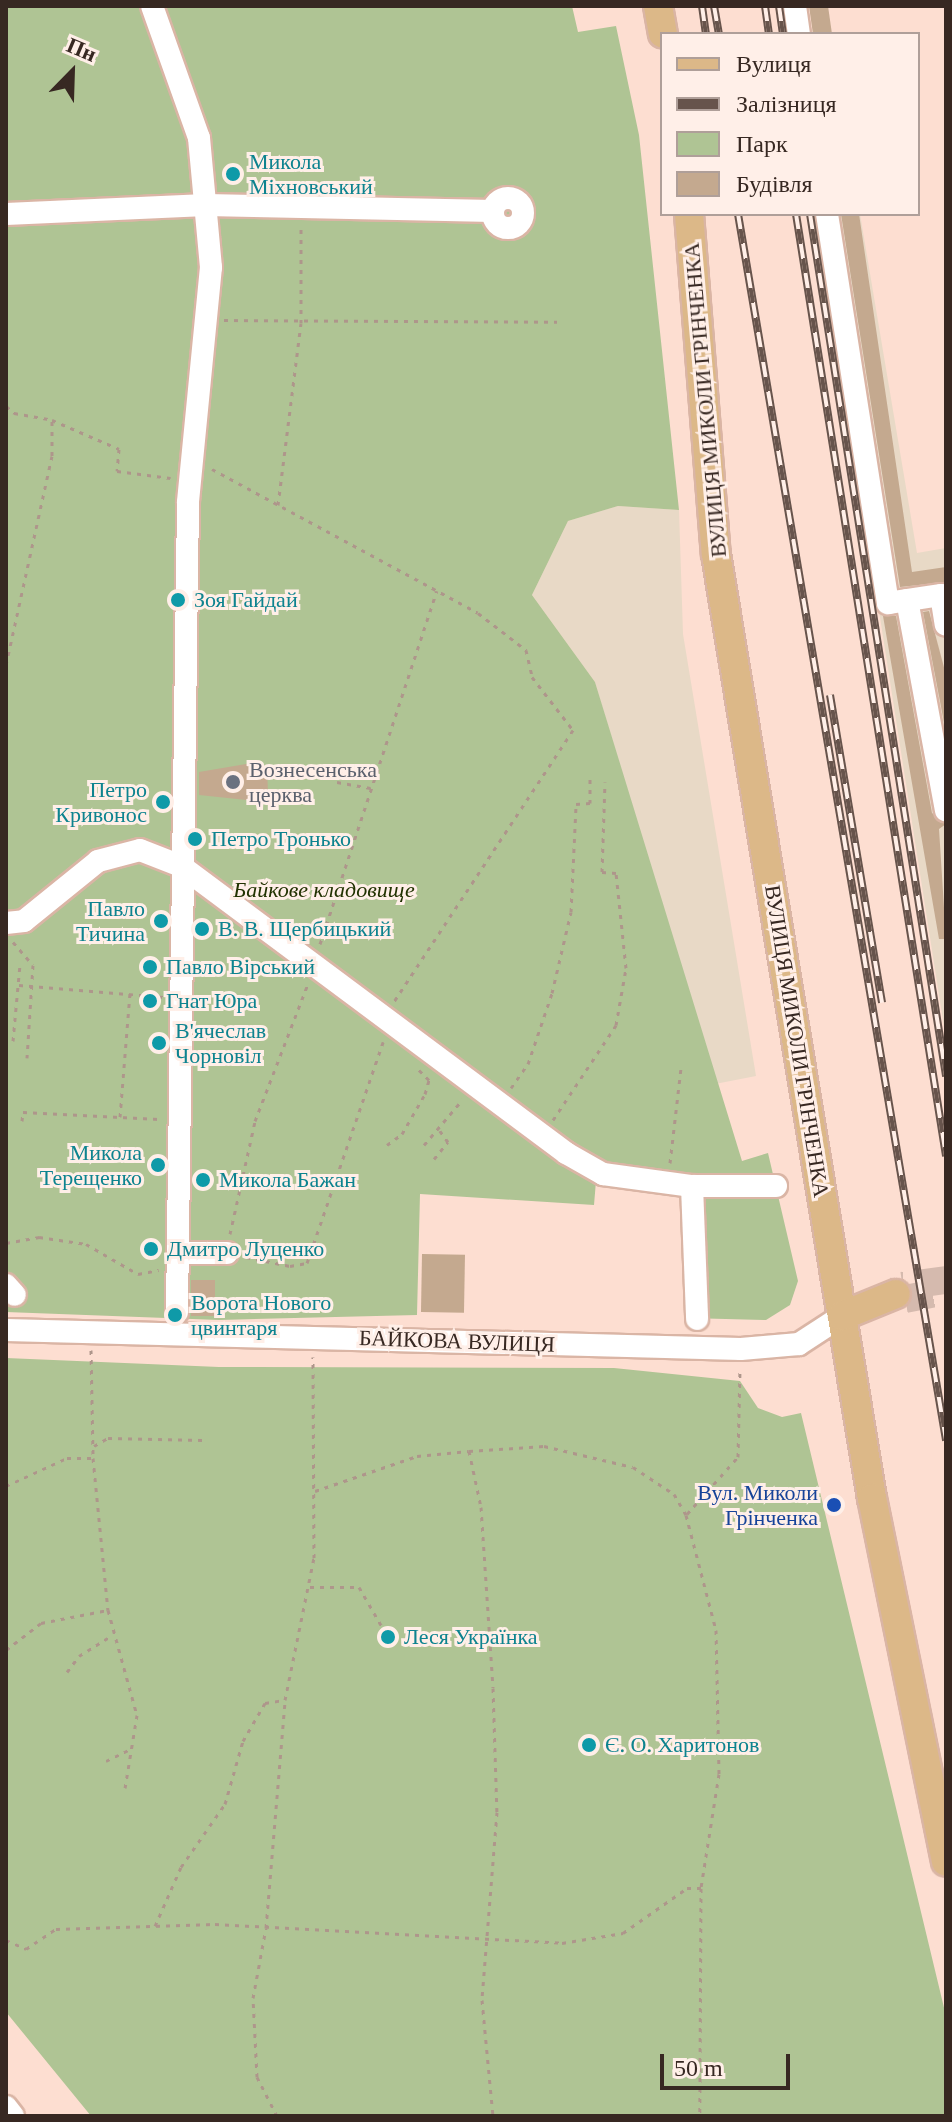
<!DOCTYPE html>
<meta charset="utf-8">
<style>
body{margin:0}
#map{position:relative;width:952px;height:2122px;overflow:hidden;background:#fdded1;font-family:Georgia,serif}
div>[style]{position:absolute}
.industrial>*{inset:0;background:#e8d9c6}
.green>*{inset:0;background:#afc494}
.building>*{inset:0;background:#c4a98f;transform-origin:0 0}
.major-tunnel>*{height:28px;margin-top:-14px;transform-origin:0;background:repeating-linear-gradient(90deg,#d5baae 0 28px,transparent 0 42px)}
.path>*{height:3px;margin-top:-1.5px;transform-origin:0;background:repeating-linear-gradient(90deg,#ae968b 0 4px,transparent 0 10px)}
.roads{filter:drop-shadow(2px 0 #dab5a5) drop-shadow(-2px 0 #dab5a5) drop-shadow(0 2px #dab5a5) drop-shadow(0 -2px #dab5a5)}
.minor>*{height:22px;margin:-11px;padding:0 11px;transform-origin:11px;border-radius:11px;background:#fff}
.minor>.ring{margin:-11px;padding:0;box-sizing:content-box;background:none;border:22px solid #fff;border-radius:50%}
.major>*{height:28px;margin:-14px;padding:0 14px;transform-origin:14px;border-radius:14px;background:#dcb888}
.rail>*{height:8px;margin-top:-4px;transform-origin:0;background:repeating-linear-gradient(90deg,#ffefe8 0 15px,#67544c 0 30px);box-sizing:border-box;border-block:2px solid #67544c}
.dots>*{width:22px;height:22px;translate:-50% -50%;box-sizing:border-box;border:4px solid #ffefe8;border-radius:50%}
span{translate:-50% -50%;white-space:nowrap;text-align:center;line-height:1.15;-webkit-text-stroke:6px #ffefe8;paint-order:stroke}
.culture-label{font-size:22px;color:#0d838f}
.left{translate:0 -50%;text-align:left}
.right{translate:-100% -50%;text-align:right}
.street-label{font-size:22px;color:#372822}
.worship-label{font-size:22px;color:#5b616d}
.park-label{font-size:22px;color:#213201;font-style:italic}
.transit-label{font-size:22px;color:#164399}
.frame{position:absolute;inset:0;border:8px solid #372822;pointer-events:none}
.legend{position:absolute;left:660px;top:32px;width:260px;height:184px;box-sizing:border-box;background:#ffefe8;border:2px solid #af9f99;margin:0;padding:10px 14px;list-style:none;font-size:24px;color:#372822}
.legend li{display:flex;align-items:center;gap:16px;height:40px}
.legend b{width:40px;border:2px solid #af9f99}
.north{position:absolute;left:32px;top:32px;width:80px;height:80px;-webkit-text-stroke:6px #ffefe8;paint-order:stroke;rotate:23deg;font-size:22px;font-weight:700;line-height:32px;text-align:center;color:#372822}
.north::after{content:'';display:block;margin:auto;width:28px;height:36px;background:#372822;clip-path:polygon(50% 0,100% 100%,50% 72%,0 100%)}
.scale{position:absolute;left:660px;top:2054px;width:130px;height:36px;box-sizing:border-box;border:4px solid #372822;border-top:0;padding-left:10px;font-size:24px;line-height:28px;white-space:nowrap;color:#372822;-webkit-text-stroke:6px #ffefe8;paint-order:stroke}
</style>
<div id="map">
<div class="industrial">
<div style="clip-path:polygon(817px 214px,860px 214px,917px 553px,946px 548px,946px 1040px)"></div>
<div style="clip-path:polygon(618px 506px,679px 510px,683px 634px,756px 1076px,715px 1084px,595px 682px,532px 595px,568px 521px)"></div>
</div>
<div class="green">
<div style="clip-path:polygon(6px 6px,572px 6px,578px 32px,616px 26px,639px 135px,679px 510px,618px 506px,568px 521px,532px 595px,595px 682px,742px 1161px,768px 1153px,798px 1281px,790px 1305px,766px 1320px,687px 1318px,688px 1187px,596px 1181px,594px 1205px,420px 1194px,417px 1315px,219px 1320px,6px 1312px)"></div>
<div style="clip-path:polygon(6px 1358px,219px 1367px,614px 1368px,740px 1381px,758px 1408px,782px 1417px,801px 1413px,946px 2016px,946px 2116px,91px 2116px,6px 2012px)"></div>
</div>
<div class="building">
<div style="clip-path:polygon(809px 6px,828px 6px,832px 34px,813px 34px)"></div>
<div style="clip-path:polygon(841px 214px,859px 214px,912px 572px,946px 567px,946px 582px,900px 587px)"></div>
<div style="clip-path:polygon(929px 611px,946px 675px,946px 733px,923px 612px)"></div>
<div style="clip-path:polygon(883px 616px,896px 616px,932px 813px,946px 824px,939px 829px,946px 939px,939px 939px)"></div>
<div style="clip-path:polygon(252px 763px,253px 771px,267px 770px,268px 792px,255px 793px,256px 801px,199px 795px,199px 772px)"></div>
<div style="left:422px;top:1254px;width:43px;height:58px;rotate:1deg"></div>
<div style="left:191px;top:1280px;width:24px;height:36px"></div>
</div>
<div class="major-tunnel">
<div style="left:946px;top:1280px;width:44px;rotate:172.2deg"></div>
<div style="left:902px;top:1286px;width:10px;rotate:127deg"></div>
<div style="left:896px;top:1294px;width:10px;rotate:29deg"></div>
<div style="left:905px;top:1299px;width:42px;rotate:-11deg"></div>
</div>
<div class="path">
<div style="left:224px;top:320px;width:333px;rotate:0.3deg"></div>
<div style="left:6px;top:406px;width:11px;rotate:41deg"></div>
<div style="left:14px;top:413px;width:39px;rotate:10deg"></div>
<div style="left:212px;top:469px;width:302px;rotate:28.4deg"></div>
<div style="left:478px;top:613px;width:61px;rotate:37.6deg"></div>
<div style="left:526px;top:650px;width:28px;rotate:77deg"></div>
<div style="left:532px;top:677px;width:67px;rotate:52.3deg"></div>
<div style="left:573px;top:730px;width:325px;rotate:123.4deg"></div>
<div style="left:278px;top:505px;width:183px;rotate:-82.8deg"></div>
<div style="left:301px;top:323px;width:96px;rotate:-90deg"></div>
<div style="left:6px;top:665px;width:214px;rotate:-77.6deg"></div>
<div style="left:52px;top:456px;width:36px;rotate:-90deg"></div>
<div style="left:52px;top:420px;width:73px;rotate:23.4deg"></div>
<div style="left:119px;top:449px;width:22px;rotate:95deg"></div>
<div style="left:117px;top:471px;width:54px;rotate:7.4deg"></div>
<div style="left:337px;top:782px;width:34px;rotate:10deg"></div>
<div style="left:13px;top:942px;width:30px;rotate:49deg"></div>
<div style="left:33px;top:965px;width:93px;rotate:93.7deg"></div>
<div style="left:320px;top:944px;width:372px;rotate:-71.7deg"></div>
<div style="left:19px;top:985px;width:145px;rotate:4.7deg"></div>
<div style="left:13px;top:1041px;width:77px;rotate:-84.8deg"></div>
<div style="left:511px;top:1088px;width:29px;rotate:-55deg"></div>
<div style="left:528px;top:1064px;width:75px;rotate:-71.3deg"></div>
<div style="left:552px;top:993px;width:83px;rotate:-76.8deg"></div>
<div style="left:571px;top:912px;width:108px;rotate:-87.3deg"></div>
<div style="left:576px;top:804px;width:14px;rotate:-4deg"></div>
<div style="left:590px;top:803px;width:26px;rotate:-90deg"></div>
<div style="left:120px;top:1117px;width:124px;rotate:-85.4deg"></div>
<div style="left:553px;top:1120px;width:114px;rotate:-56.4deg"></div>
<div style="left:616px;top:1025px;width:58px;rotate:-80deg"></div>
<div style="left:626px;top:968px;width:96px;rotate:-96deg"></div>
<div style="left:616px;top:873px;width:14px;rotate:-176deg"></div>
<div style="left:602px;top:872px;width:90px;rotate:-88.1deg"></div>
<div style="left:22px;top:1121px;width:9px;rotate:-84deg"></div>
<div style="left:23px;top:1112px;width:136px;rotate:2.9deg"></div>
<div style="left:387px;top:1145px;width:19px;rotate:-36deg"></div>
<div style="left:402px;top:1134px;width:46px;rotate:-60.1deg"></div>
<div style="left:425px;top:1094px;width:15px;rotate:-74deg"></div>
<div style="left:429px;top:1080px;width:17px;rotate:-135deg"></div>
<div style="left:424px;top:1145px;width:60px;rotate:-49.7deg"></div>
<div style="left:434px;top:1159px;width:22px;rotate:-51deg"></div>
<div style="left:448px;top:1142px;width:14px;rotate:-126deg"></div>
<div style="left:670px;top:1163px;width:96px;rotate:-83.4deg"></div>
<div style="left:230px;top:1234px;width:116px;rotate:-77.5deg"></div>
<div style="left:255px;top:1121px;width:145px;rotate:-68.9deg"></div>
<div style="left:6px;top:1243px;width:34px;rotate:-10deg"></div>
<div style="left:39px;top:1237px;width:48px;rotate:8.5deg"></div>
<div style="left:86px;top:1244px;width:60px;rotate:30deg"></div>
<div style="left:138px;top:1274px;width:21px;rotate:-11deg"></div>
<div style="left:246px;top:1257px;width:45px;rotate:11.6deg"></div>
<div style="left:290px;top:1266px;width:17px;rotate:-10deg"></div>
<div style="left:307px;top:1263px;width:234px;rotate:-71deg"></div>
<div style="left:91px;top:1350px;width:108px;rotate:88.9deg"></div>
<div style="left:93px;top:1458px;width:153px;rotate:84.4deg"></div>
<div style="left:108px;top:1610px;width:109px;rotate:74.6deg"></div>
<div style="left:137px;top:1715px;width:74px;rotate:99.3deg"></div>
<div style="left:94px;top:1446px;width:16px;rotate:-30deg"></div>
<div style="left:108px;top:1438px;width:95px;rotate:1.2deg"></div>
<div style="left:469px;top:1451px;width:75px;rotate:-3.8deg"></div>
<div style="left:544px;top:1446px;width:91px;rotate:13.3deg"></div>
<div style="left:633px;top:1467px;width:49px;rotate:33.4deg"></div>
<div style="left:674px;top:1494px;width:24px;rotate:60deg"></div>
<div style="left:686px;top:1515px;width:119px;rotate:75.4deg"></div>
<div style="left:716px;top:1630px;width:144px;rotate:88.8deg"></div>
<div style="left:719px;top:1774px;width:115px;rotate:99deg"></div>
<div style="left:701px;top:1888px;width:228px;rotate:90.3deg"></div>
<div style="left:6px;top:1486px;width:67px;rotate:-24.7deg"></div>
<div style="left:67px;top:1458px;width:25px"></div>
<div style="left:315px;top:1491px;width:108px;rotate:-18.9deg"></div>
<div style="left:417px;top:1456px;width:52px;rotate:-5.5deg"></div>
<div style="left:469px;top:1451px;width:57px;rotate:77.9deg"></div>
<div style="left:481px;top:1507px;width:181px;rotate:86.2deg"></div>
<div style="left:493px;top:1688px;width:124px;rotate:88.2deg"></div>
<div style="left:497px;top:1812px;width:189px;rotate:94.6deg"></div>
<div style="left:482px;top:2000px;width:117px;rotate:84.6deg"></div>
<div style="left:687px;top:1514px;width:76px;rotate:-48.2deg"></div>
<div style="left:738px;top:1457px;width:88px;rotate:-88.7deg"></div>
<div style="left:310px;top:1587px;width:49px"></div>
<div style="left:359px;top:1587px;width:58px;rotate:59.9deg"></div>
<div style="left:6px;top:1650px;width:44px;rotate:-37.6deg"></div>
<div style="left:41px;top:1623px;width:68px;rotate:-11deg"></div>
<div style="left:67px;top:1672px;width:20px;rotate:-53deg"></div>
<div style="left:79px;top:1656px;width:39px;rotate:-32deg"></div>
<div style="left:106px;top:1761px;width:28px;rotate:-26deg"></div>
<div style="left:155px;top:1926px;width:64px;rotate:-66.2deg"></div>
<div style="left:181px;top:1867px;width:77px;rotate:-55.1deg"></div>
<div style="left:225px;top:1804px;width:66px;rotate:-74.1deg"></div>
<div style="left:243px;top:1741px;width:44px;rotate:-59.9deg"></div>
<div style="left:265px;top:1703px;width:20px;rotate:-9deg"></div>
<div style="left:6px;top:1940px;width:22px;rotate:24deg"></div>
<div style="left:26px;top:1949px;width:36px;rotate:-34deg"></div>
<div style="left:56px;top:1929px;width:159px;rotate:-1.8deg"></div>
<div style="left:215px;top:1924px;width:348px;rotate:3.1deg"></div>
<div style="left:562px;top:1943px;width:62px;rotate:-9.3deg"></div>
<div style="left:623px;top:1933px;width:78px;rotate:-35.1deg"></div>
<div style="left:687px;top:1888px;width:14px"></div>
<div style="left:277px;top:2116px;width:44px;rotate:-117.1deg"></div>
<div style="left:257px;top:2077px;width:79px;rotate:-92.9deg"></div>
<div style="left:253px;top:1998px;width:71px;rotate:-79.5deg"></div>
<div style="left:266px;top:1928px;width:229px;rotate:-85.2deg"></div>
<div style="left:285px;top:1700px;width:145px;rotate:-78.5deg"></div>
<div style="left:314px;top:1558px;width:201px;rotate:-90.3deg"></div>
</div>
<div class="roads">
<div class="minor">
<div style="left:152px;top:6px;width:140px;rotate:70.4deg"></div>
<div style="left:199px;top:138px;width:130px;rotate:84.7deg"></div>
<div style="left:211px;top:267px;width:237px;rotate:95.6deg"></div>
<div style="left:188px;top:503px;width:809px;rotate:90.78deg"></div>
<div style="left:795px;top:6px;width:28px;rotate:82deg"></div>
<div class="ring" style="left:493px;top:198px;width:8px;height:8px"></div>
<div style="left:6px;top:214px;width:200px;rotate:-2.6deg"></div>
<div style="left:206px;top:205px;width:287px;rotate:1.2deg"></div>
<div style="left:827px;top:214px;width:394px;rotate:81.1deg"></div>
<div style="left:888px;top:603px;width:54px;rotate:-8.6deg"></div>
<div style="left:941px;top:595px;width:30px;rotate:81deg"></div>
<div style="left:907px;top:600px;width:214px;rotate:79.5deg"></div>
<div style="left:6px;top:923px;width:18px;rotate:-6deg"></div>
<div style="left:24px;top:921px;width:95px;rotate:-39deg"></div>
<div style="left:98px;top:861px;width:43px;rotate:-14.7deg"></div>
<div style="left:140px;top:850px;width:44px;rotate:21.3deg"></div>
<div style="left:181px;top:866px;width:480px;rotate:36.7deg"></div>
<div style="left:566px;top:1153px;width:43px;rotate:29.6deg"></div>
<div style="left:603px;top:1174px;width:90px;rotate:7.7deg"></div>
<div style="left:692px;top:1186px;width:84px"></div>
<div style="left:692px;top:1186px;width:133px;rotate:87.8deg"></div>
<div style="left:178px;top:1253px;width:49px"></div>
<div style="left:6px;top:1285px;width:13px;rotate:48deg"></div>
<div style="left:6px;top:1330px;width:735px;rotate:1.48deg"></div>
<div style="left:741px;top:1349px;width:58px;rotate:-4.9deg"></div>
<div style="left:799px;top:1344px;width:51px;rotate:-33.1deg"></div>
<div style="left:6px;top:2107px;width:11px;rotate:52deg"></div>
</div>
<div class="major">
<div style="left:658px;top:6px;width:28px;rotate:80deg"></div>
<div style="left:689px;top:214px;width:341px;rotate:85.5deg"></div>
<div style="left:716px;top:554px;width:957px;rotate:80.62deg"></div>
<div style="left:872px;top:1498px;width:371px;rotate:78.5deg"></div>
<div style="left:842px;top:1316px;width:58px;rotate:-22.2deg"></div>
</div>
</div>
<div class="rail">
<div style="left:702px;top:6px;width:28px;rotate:82deg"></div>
<div style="left:714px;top:6px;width:28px;rotate:80deg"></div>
<div style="left:765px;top:6px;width:28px;rotate:82deg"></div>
<div style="left:779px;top:6px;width:28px;rotate:82deg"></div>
<div style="left:738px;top:214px;width:1244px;rotate:80.37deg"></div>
<div style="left:796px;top:214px;width:954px;rotate:80.95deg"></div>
<div style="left:810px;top:214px;width:873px;rotate:81.03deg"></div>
<div style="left:830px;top:695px;width:312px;rotate:80.4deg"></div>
</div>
<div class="dots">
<div style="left:233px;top:174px;background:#0f9aa8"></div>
<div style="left:178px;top:600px;background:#0f9aa8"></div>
<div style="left:233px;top:782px;background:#6b7280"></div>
<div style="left:163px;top:802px;background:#0f9aa8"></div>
<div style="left:195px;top:839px;background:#0f9aa8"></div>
<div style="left:161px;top:921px;background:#0f9aa8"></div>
<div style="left:202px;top:929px;background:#0f9aa8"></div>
<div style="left:150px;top:967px;background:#0f9aa8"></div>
<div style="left:150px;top:1001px;background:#0f9aa8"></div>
<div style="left:159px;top:1043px;background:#0f9aa8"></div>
<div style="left:158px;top:1165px;background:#0f9aa8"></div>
<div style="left:203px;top:1180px;background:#0f9aa8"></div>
<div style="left:151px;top:1249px;background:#0f9aa8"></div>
<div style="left:175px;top:1315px;background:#0f9aa8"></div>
<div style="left:834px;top:1505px;background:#1a4fb4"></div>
<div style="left:388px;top:1637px;background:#0f9aa8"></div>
<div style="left:589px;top:1745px;background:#0f9aa8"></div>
</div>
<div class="culture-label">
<span class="left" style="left:249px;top:174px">Микола<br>Міхновський</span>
<span class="left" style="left:194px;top:600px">Зоя Гайдай</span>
<span class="right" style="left:147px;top:802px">Петро<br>Кривонос</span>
<span class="left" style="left:211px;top:839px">Петро Тронько</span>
<span class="right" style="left:145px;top:921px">Павло<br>Тичина</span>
<span class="left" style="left:218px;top:929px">В. В. Щербицький</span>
<span class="left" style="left:166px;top:967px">Павло Вірський</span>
<span class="left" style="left:166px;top:1001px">Гнат Юра</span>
<span class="left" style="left:175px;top:1043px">В'ячеслав<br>Чорновіл</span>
<span class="right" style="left:142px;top:1165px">Микола<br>Терещенко</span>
<span class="left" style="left:219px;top:1180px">Микола Бажан</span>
<span class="left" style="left:167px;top:1249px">Дмитро Луценко</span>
<span class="left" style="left:191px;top:1315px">Ворота Нового<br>цвинтаря</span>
<span class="left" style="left:404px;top:1637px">Леся Українка</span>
<span class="left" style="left:605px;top:1745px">Є. О. Харитонов</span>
</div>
<div class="street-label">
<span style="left:705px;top:400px;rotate:-95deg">ВУЛИЦЯ МИКОЛИ ГРІНЧЕНКА</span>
<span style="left:797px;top:1041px;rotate:81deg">ВУЛИЦЯ МИКОЛИ ГРІНЧЕНКА</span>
<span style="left:457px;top:1341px;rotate:2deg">БАЙКОВА ВУЛИЦЯ</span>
</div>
<div class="worship-label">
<span class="left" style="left:249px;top:782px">Вознесенська<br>церква</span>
</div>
<div class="park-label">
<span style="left:324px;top:890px">Байкове кладовище</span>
</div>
<div class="transit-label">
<span class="right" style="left:818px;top:1505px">Вул. Миколи<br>Грінченка</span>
</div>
<div class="frame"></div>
<ul class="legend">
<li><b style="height:10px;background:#dcb888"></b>Вулиця</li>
<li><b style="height:10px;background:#67544c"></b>Залізниця</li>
<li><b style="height:22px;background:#afc494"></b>Парк</li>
<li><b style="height:22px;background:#c4a98f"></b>Будівля</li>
</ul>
<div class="north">Пн</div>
<div class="scale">50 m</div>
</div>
